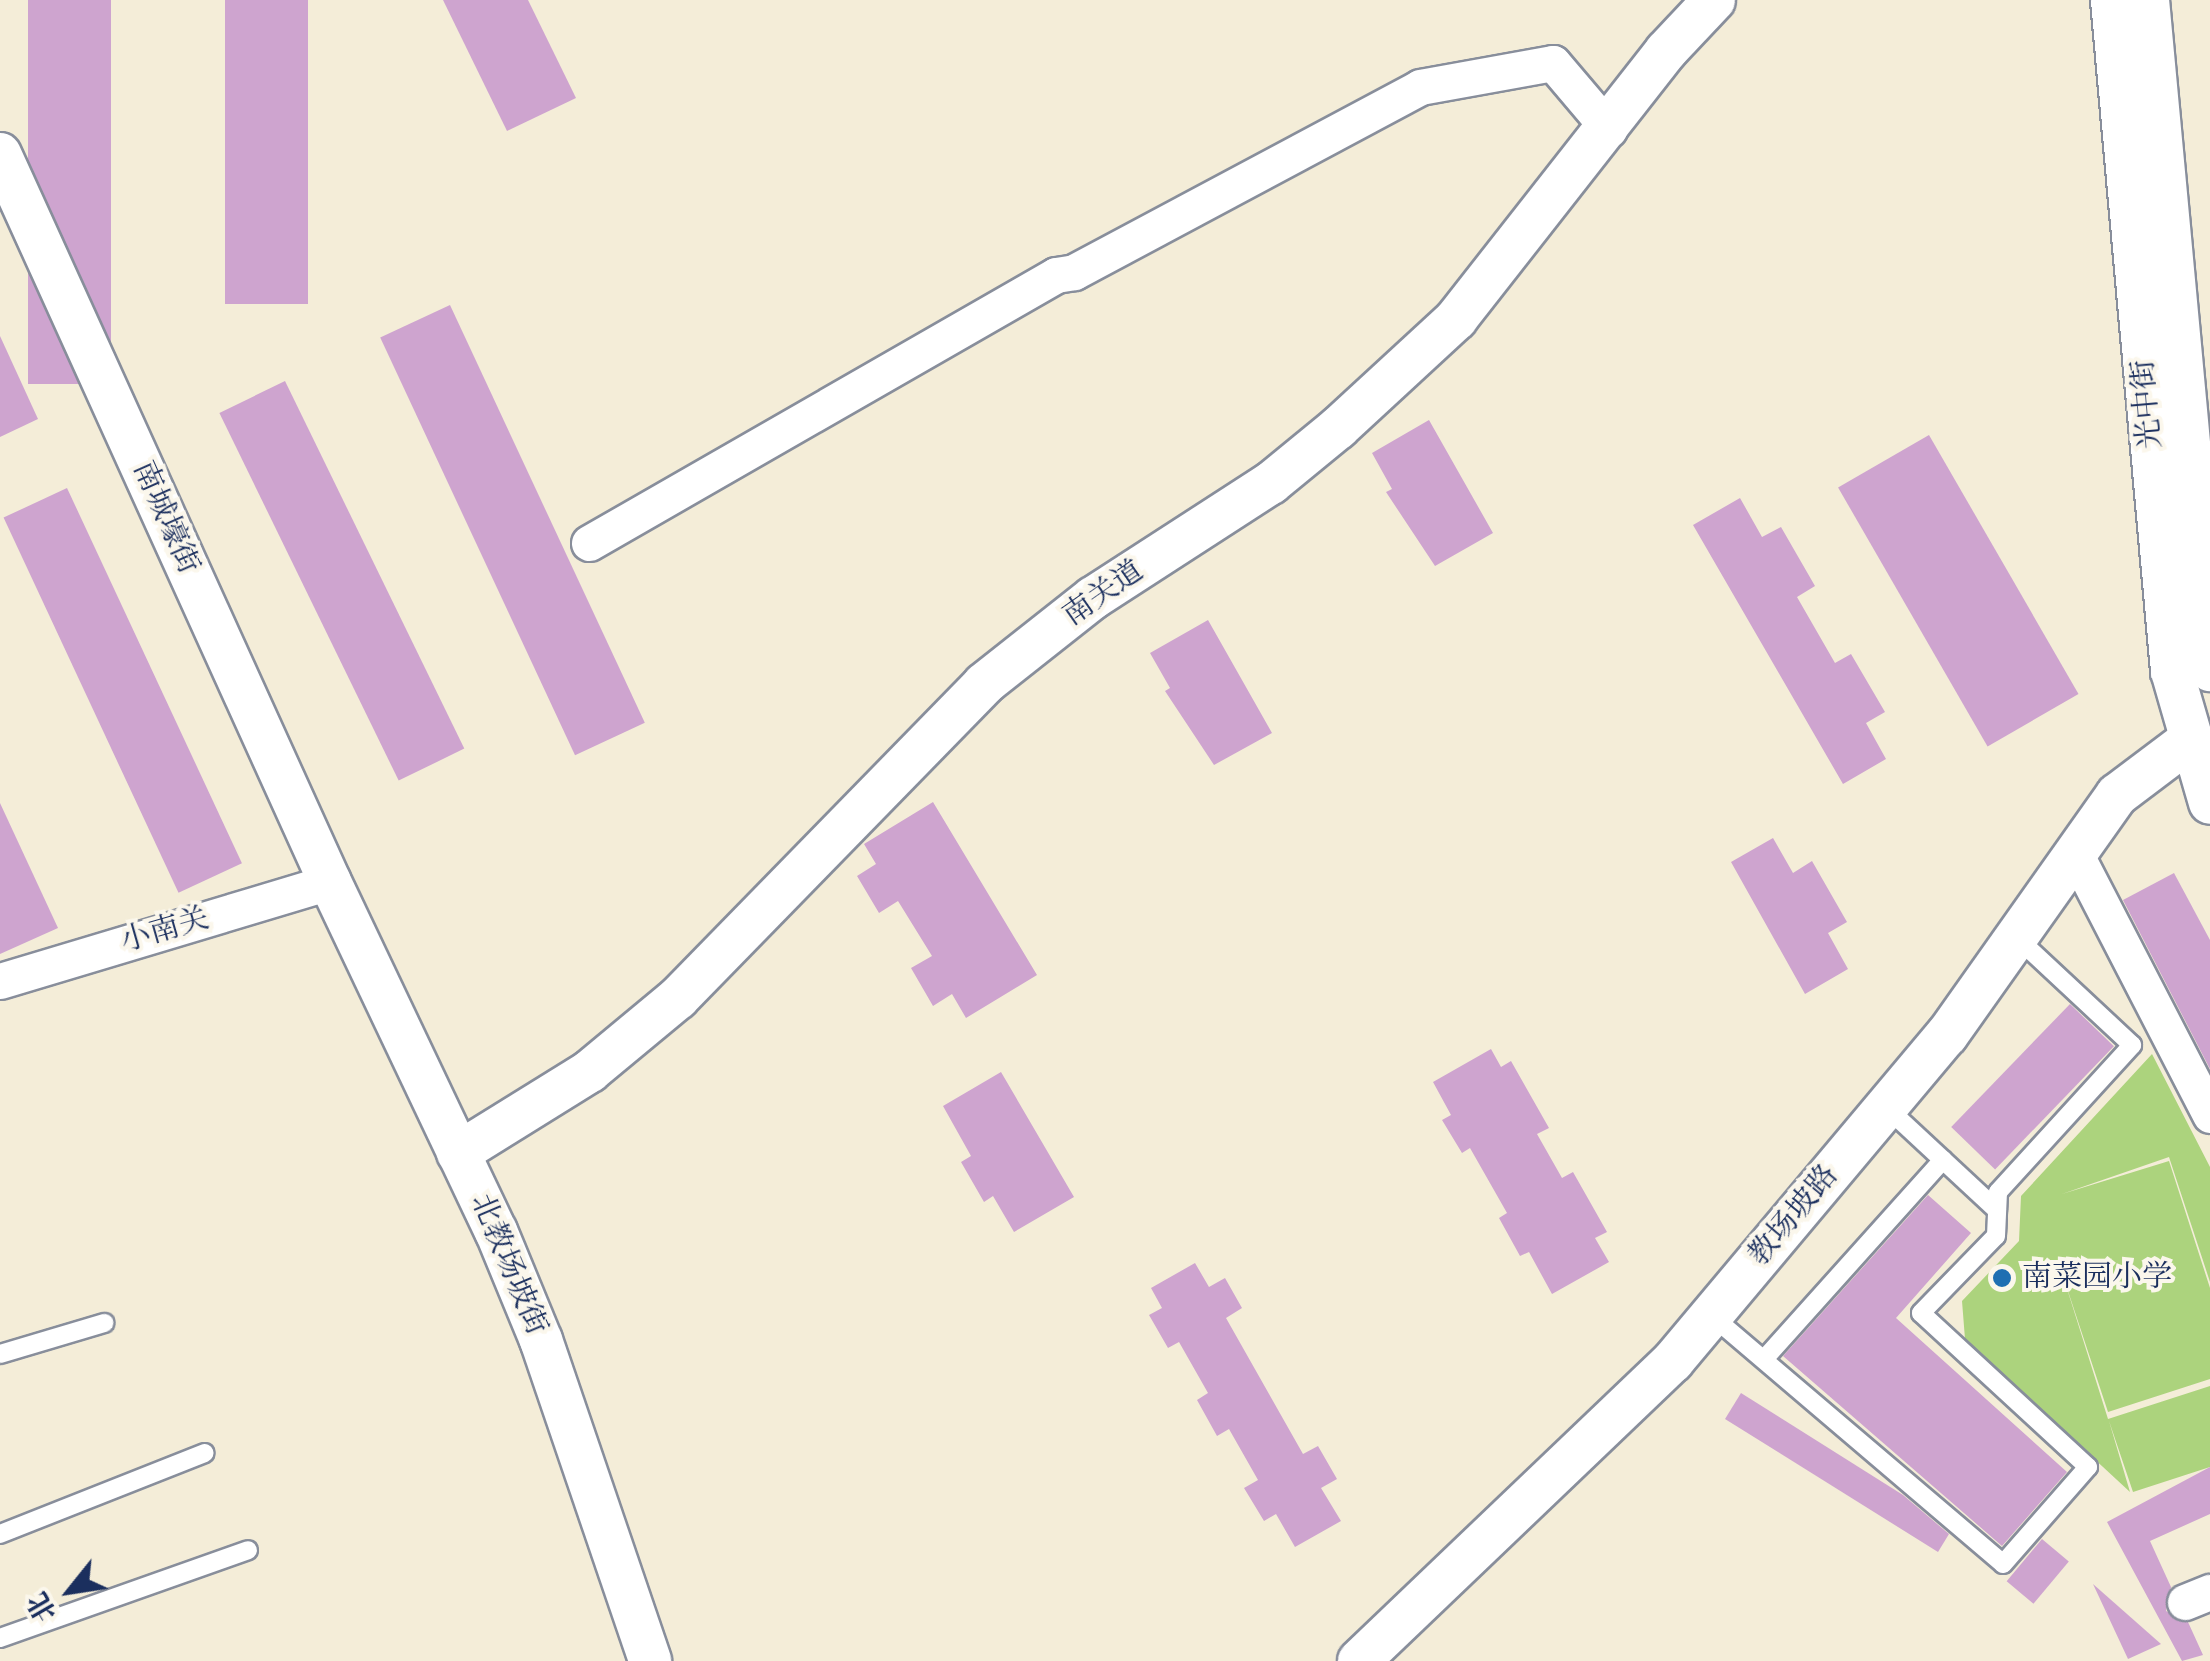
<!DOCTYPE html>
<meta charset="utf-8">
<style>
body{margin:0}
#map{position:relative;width:2210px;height:1661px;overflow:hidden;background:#f4edd8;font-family:"IM FELL English","Noto Serif SC",serif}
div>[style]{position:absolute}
.green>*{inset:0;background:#acd37d}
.building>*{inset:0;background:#cea4cf;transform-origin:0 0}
.roads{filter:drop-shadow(2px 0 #888e9b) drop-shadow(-2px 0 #888e9b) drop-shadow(0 2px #888e9b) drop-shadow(0 -2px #888e9b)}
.service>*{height:18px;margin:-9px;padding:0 9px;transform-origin:9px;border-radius:9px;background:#fff}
.minor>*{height:35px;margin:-17.5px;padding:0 17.5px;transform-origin:17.5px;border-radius:17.5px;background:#fff}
.tertiary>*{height:42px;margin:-21px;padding:0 21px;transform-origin:21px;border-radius:21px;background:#fff}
.dots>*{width:28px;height:28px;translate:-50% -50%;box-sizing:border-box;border:5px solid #fbf7ec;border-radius:50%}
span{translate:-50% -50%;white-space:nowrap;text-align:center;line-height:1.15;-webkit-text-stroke:8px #fbf7ec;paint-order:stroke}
.street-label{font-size:30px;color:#1b2f5e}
.poi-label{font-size:30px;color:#1b2f5e}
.left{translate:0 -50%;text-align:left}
.north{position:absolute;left:20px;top:1541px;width:100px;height:100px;-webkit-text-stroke:8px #fbf7ec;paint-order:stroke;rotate:240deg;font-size:28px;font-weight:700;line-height:40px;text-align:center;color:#1b2f5e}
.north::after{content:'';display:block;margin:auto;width:35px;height:45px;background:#1b2f5e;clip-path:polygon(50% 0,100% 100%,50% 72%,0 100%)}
</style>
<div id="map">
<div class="green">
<div style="clip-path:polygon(2152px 1054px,2210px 1167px,2210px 1282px,2169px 1157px,2062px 1194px,2169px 1161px,2210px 1288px,2210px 1379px,2108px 1412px,2063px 1276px,2108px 1419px,2210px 1386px,2210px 1467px,2133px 1492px,2109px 1421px,2130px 1492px,1965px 1339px,1962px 1301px,2019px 1241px,2021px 1196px)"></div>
</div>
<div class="building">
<div style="left:28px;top:0;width:83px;height:384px"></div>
<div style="left:225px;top:0;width:83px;height:304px"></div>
<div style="clip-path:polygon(443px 0,528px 0,576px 98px,507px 131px)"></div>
<div style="left:450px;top:305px;width:461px;height:77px;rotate:65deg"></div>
<div style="clip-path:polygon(0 336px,38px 419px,0 437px)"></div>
<div style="left:285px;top:381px;width:409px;height:73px;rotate:64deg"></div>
<div style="clip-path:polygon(1429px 420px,1493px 533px,1435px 566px,1386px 492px,1392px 489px,1372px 453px)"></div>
<div style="left:1929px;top:435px;width:299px;height:105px;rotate:60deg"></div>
<div style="left:67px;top:488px;width:414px;height:70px;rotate:65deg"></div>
<div style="clip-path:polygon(1740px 498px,1762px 537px,1781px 527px,1815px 586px,1797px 597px,1835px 663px,1851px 654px,1885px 712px,1866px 723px,1886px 759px,1843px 784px,1693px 525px)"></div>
<div style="clip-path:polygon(1208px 620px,1272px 733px,1214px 765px,1165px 691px,1170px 688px,1150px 653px)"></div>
<div style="clip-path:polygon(933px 802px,1037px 975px,966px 1018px,952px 994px,933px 1006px,911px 968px,932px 956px,898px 901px,879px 913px,857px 876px,876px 864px,864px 844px)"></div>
<div style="clip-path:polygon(0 803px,58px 928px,0 954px)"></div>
<div style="clip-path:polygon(1773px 838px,1793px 873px,1812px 861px,1847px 922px,1828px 933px,1848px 969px,1805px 994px,1731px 862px)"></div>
<div style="clip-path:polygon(2174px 873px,2210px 940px,2210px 1069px,2123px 900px)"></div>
<div style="left:2070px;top:1004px;width:61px;height:171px;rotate:44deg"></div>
<div style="clip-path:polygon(1491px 1049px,1501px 1067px,1511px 1061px,1549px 1128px,1537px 1134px,1562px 1178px,1573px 1172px,1607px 1232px,1595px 1238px,1609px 1262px,1552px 1294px,1529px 1252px,1520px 1256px,1499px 1218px,1507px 1213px,1470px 1148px,1462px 1153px,1442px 1120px,1451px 1115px,1433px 1082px)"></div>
<div style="clip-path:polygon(1001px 1072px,1074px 1197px,1014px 1232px,993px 1196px,984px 1202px,961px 1162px,971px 1156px,943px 1106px)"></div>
<div style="clip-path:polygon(1928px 1195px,1971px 1233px,1896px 1318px,2067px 1472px,2002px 1546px,1783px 1356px)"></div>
<div style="clip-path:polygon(1195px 1263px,1209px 1287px,1225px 1278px,1242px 1308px,1226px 1318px,1303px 1454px,1318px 1446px,1337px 1479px,1321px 1488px,1341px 1521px,1295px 1547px,1276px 1514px,1264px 1521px,1244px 1488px,1258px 1480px,1229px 1429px,1217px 1436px,1197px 1400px,1208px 1393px,1179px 1342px,1168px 1348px,1149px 1315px,1162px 1308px,1151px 1288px)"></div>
<div style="clip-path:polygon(1741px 1393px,1903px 1495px,1949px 1534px,1938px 1552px,1725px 1419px)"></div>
<div style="clip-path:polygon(2210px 1467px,2210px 1514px,2150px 1541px,2171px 1587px,2166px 1611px,2188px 1622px,2203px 1655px,2182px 1661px,2107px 1522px)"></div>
<div style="left:2042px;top:1539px;width:35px;height:55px;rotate:40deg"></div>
<div style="clip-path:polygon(2093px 1584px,2161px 1644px,2128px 1659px)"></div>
</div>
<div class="roads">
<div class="service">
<div style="left:1886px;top:1107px;width:151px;rotate:42.9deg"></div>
<div style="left:1712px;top:1316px;width:382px;rotate:40.4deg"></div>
<div style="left:2003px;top:1564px;width:129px;rotate:-48.8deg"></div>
<div style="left:2088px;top:1467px;width:227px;rotate:-137.3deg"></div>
<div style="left:1921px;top:1313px;width:107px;rotate:-45.8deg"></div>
<div style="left:1996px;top:1236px;width:44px;rotate:-87.4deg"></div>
<div style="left:1998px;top:1192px;width:199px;rotate:-47.6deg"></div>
<div style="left:2132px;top:1045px;width:158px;rotate:-137deg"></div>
<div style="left:0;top:1354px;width:109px;rotate:-16.6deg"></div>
<div style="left:1766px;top:1357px;width:265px;rotate:-48.1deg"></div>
<div style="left:0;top:1534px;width:220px;rotate:-21.6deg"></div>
<div style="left:0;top:1638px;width:263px;rotate:-19.5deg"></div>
</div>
<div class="minor">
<div style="left:589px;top:543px;width:538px;rotate:-29.85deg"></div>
<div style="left:1056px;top:275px;width:18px;rotate:-9deg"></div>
<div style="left:1074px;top:272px;width:392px;rotate:-28.1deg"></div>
<div style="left:1420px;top:87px;width:135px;rotate:-10.2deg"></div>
<div style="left:1553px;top:63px;width:87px;rotate:49.7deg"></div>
<div style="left:2075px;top:853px;width:295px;rotate:62.7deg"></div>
<div style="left:0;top:981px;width:345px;rotate:-16.7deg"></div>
<div style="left:2185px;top:1602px;width:27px;rotate:-22deg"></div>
</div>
<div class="tertiary">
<div style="left:2112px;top:0;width:674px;rotate:84.89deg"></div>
<div style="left:2172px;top:671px;width:137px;rotate:73.9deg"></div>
<div style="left:2148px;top:0;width:673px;rotate:84.71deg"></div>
<div style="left:0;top:154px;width:799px;rotate:65.62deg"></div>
<div style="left:330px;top:882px;width:386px;rotate:64.6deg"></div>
<div style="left:496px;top:1231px;width:118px;rotate:67.6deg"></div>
<div style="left:541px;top:1340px;width:339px;rotate:71.2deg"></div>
<div style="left:458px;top:1153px;width:155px;rotate:-31.8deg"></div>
<div style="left:590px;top:1071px;width:114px;rotate:-39.7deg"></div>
<div style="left:678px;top:998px;width:438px;rotate:-45.7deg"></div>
<div style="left:984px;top:684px;width:139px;rotate:-38.3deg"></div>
<div style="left:1093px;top:598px;width:212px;rotate:-32.9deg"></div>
<div style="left:1271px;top:483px;width:87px;rotate:-39.4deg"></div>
<div style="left:1338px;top:428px;width:161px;rotate:-42.7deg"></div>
<div style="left:1456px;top:319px;width:340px;rotate:-51.9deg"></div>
<div style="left:1666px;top:51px;width:70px;rotate:-46.7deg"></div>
<div style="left:1359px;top:1661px;width:434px;rotate:-43.7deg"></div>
<div style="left:1673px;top:1361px;width:426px;rotate:-50deg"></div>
<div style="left:1947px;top:1035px;width:294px;rotate:-54.7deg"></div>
<div style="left:2117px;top:795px;width:91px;rotate:-37deg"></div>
</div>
</div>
<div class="dots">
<div style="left:2002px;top:1278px;background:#1f6fb2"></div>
</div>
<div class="street-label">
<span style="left:2148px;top:404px;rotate:-95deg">光中街</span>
<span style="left:165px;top:518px;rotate:66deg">南城壕街</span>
<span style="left:1104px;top:594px;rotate:-35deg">南关道</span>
<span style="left:165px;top:931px;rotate:-16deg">小南关</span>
<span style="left:1794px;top:1216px;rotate:-50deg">教场坡路</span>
<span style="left:508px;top:1265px;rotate:67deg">北教场坡街</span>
</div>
<div class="poi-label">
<span class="left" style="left:2022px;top:1278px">南菜园小学</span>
</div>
<div class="north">北</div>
</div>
